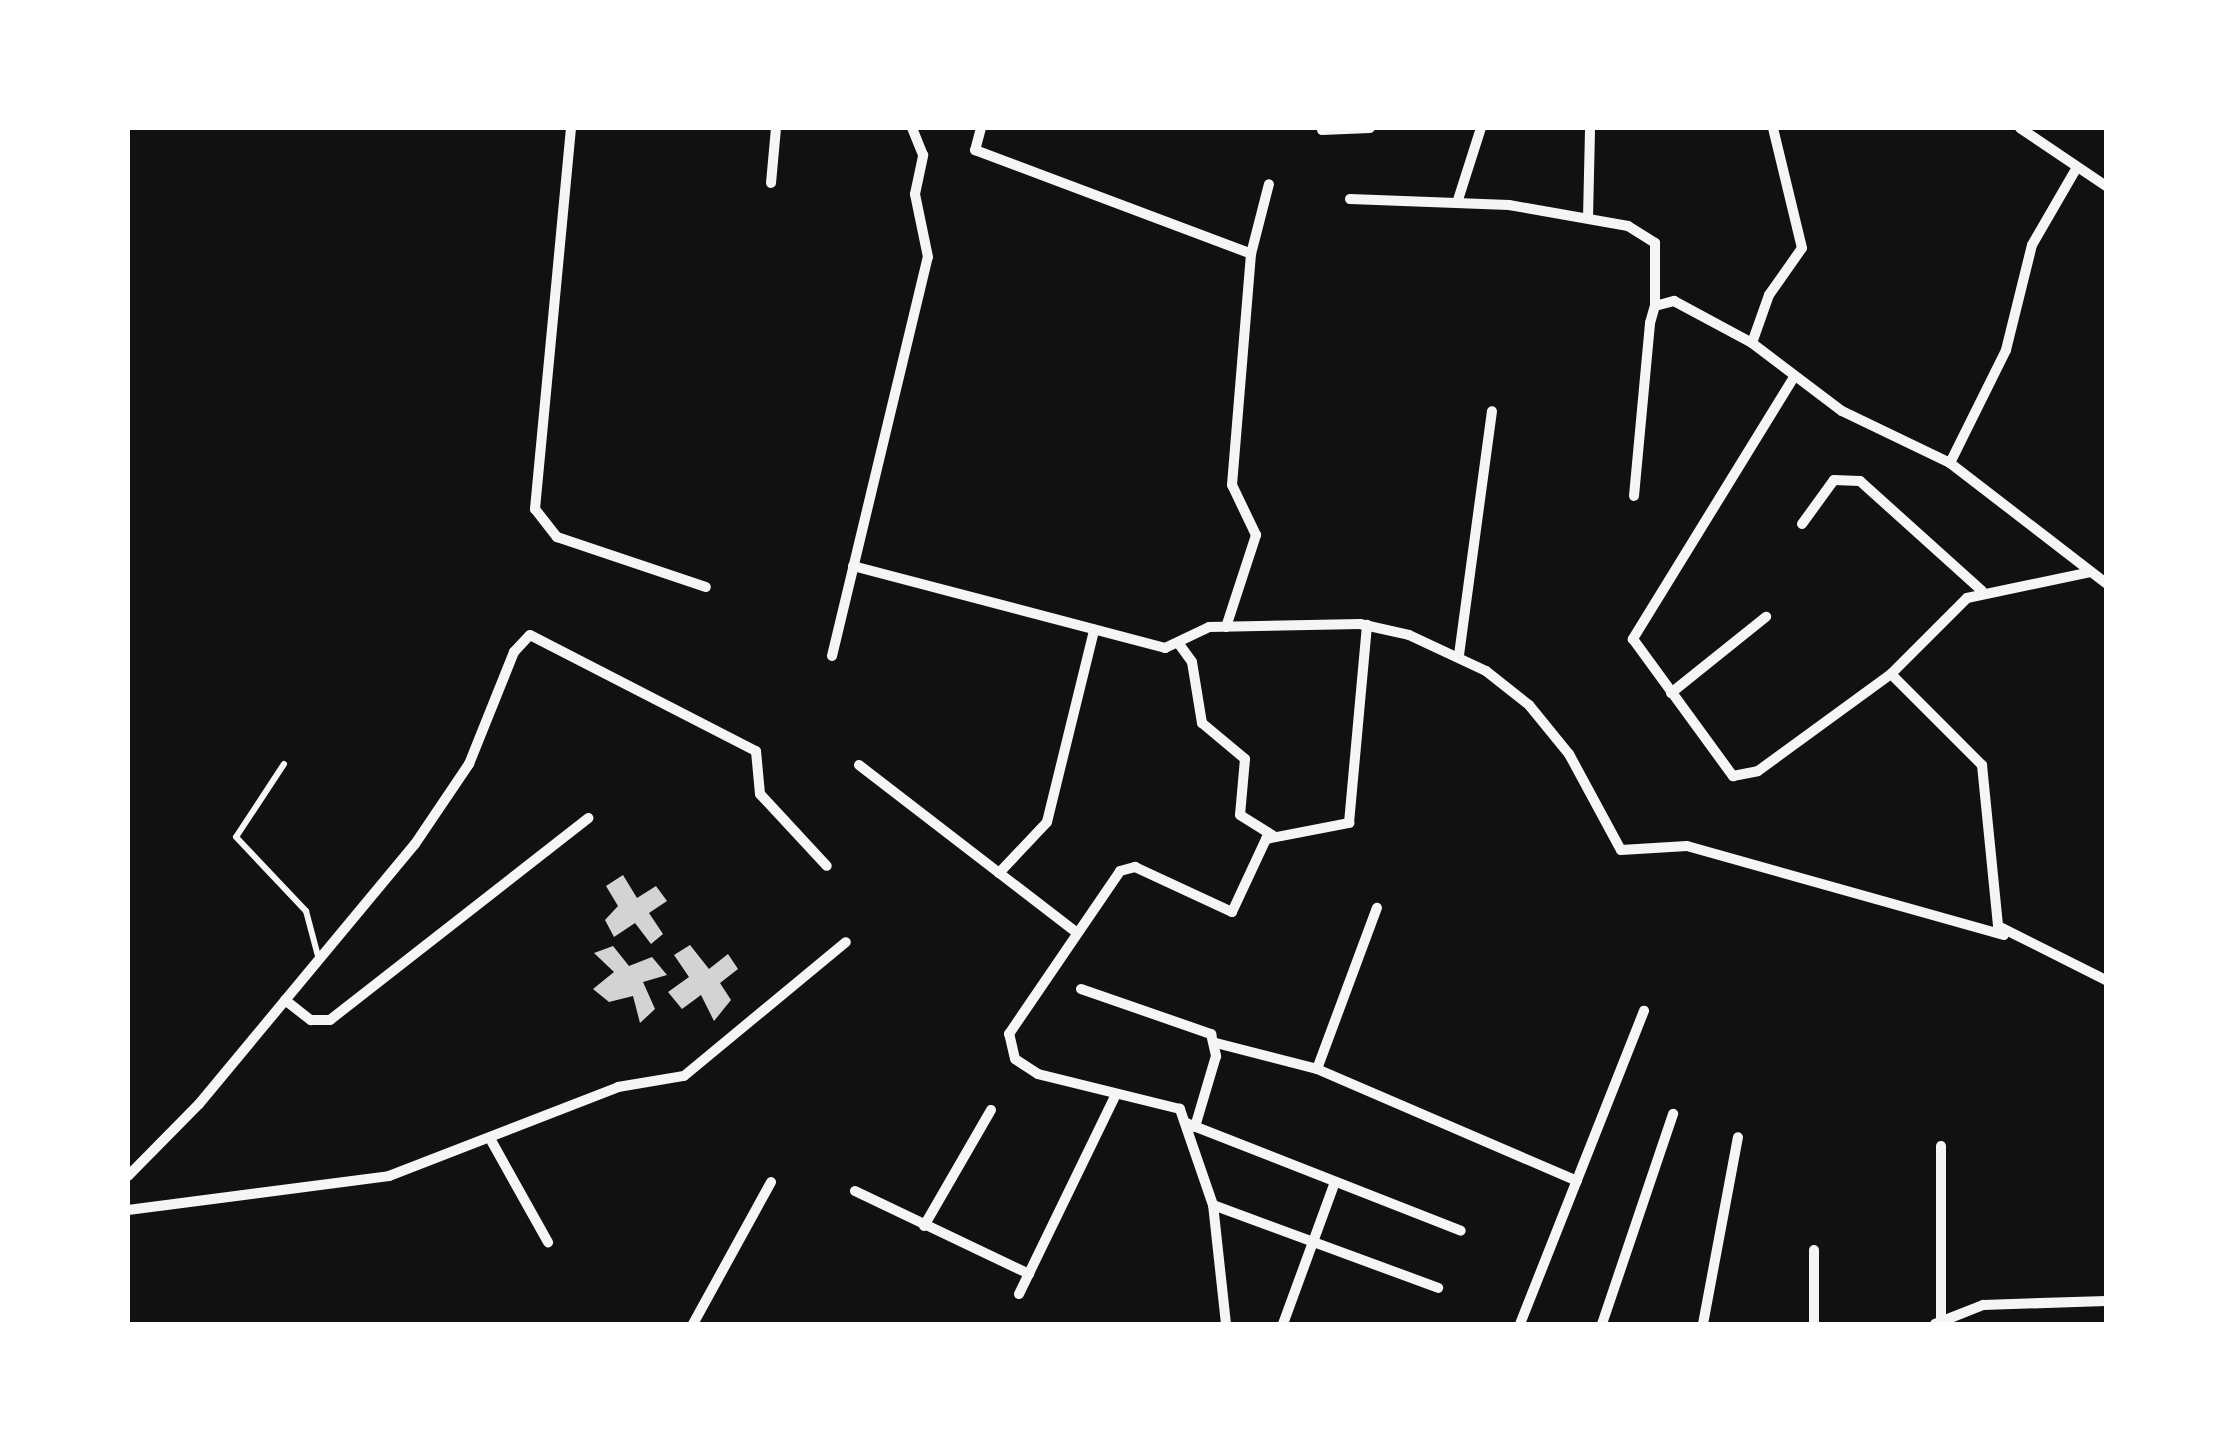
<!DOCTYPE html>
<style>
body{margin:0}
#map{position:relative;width:2234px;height:1452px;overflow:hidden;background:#111;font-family:Roboto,sans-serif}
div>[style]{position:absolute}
.building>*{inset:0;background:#d3d3d3}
.service>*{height:6px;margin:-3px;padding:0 3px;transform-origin:3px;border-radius:3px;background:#f5f5f5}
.minor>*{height:10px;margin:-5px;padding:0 5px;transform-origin:5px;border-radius:5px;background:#f5f5f5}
span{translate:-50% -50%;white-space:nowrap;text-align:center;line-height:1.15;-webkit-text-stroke:9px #fff;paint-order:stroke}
.frame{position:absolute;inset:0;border:130px solid #fff;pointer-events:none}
</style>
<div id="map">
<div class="building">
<div style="clip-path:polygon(623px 875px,637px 898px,656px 886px,667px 901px,649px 913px,663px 934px,651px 944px,635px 923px,614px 937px,605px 920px,618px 906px,606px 886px)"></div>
<div style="clip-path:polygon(690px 945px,709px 969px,728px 954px,738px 969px,720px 983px,731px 1000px,714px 1021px,701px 995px,682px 1009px,668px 992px,689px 977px,674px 955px)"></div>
<div style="clip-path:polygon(613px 946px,629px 966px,652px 957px,667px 975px,643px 982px,655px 1009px,640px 1023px,633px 996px,609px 1002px,593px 989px,614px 972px,594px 953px)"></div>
</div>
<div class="service">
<div style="left:284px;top:764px;width:87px;rotate:123.3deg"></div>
<div style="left:236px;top:837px;width:102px;rotate:46.6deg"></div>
<div style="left:306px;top:911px;width:51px;rotate:75.1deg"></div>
</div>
<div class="minor">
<div style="left:571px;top:128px;width:383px;rotate:95.4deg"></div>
<div style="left:535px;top:509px;width:36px;rotate:52deg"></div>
<div style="left:557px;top:537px;width:157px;rotate:18.6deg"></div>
<div style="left:981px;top:128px;width:23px;rotate:105deg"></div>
<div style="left:975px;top:150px;width:295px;rotate:20.6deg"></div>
<div style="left:2020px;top:128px;width:104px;rotate:34deg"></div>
<div style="left:1322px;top:130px;width:48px;rotate:-2.4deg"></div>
<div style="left:771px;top:183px;width:55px;rotate:-84.8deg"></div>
<div style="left:1350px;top:199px;width:159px;rotate:2.2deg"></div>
<div style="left:1509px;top:205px;width:121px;rotate:10deg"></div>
<div style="left:1628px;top:226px;width:32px;rotate:32deg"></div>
<div style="left:1655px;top:243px;width:63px;rotate:90deg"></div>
<div style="left:1457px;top:203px;width:79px;rotate:-72.3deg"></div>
<div style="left:1588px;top:218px;width:90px;rotate:-88.7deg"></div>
<div style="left:1752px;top:343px;width:51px;rotate:-70.5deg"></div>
<div style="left:1769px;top:295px;width:57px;rotate:-54.9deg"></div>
<div style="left:1802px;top:248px;width:123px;rotate:-103.6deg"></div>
<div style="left:1794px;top:377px;width:308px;rotate:121.6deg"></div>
<div style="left:1633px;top:639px;width:170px;rotate:53.9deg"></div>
<div style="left:1733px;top:776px;width:25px;rotate:-11deg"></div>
<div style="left:1758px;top:771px;width:165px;rotate:-36.1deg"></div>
<div style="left:1891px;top:674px;width:107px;rotate:-45deg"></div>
<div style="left:1967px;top:598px;width:126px;rotate:-11.9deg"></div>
<div style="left:1950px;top:463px;width:126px;rotate:-63.6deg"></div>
<div style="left:2006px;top:350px;width:108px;rotate:-76.1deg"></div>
<div style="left:2032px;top:245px;width:88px;rotate:-59.9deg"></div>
<div style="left:1634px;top:496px;width:174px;rotate:-84.7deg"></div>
<div style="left:1650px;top:323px;width:18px;rotate:-74deg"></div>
<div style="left:1655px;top:306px;width:20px;rotate:-15deg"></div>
<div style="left:1674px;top:301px;width:89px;rotate:28.3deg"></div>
<div style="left:1752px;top:343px;width:113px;rotate:37.1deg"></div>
<div style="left:1842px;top:411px;width:120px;rotate:25.7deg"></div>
<div style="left:1950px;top:463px;width:197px;rotate:37.6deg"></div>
<div style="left:1802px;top:524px;width:54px;rotate:-54deg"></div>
<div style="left:1834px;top:480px;width:26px;rotate:2deg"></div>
<div style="left:1860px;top:481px;width:164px;rotate:42deg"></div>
<div style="left:853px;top:566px;width:323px;rotate:14.7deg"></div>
<div style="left:1165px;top:648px;width:49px;rotate:-25.5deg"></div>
<div style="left:1209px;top:627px;width:151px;rotate:-1.1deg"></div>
<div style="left:1360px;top:624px;width:50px;rotate:12.7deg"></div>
<div style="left:1409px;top:635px;width:85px;rotate:25.1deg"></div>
<div style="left:1486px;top:671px;width:55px;rotate:38.3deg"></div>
<div style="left:1529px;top:705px;width:63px;rotate:50.8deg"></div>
<div style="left:1569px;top:754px;width:109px;rotate:61.6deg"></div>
<div style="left:1621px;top:850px;width:66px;rotate:-3.5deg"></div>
<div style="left:1687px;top:846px;width:329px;rotate:15.7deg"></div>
<div style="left:1226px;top:627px;width:97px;rotate:-71.9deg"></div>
<div style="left:1256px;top:535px;width:55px;rotate:-115.6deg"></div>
<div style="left:1232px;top:485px;width:232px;rotate:-85.3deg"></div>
<div style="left:1251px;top:254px;width:72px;rotate:-75.6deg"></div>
<div style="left:1179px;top:644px;width:22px;rotate:54deg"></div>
<div style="left:1192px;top:662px;width:62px;rotate:80.7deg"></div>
<div style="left:1202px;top:723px;width:56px;rotate:39.9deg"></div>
<div style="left:1245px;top:759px;width:56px;rotate:95.1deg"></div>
<div style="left:1240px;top:815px;width:40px;rotate:32deg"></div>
<div style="left:1459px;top:655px;width:246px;rotate:-82.3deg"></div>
<div style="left:832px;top:656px;width:410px;rotate:-76.5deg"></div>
<div style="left:928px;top:257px;width:64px;rotate:-101.7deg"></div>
<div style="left:915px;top:194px;width:40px;rotate:-78deg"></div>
<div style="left:923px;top:155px;width:29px;rotate:-112deg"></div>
<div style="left:1891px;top:674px;width:129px;rotate:45deg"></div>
<div style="left:1982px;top:765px;width:162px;rotate:84.3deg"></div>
<div style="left:1998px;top:926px;width:121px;rotate:26.6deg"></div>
<div style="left:1671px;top:693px;width:122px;rotate:-38.7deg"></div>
<div style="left:859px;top:765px;width:275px;rotate:37.6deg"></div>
<div style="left:999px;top:873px;width:70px;rotate:-46.7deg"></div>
<div style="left:1047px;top:822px;width:198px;rotate:-76.2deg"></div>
<div style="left:1081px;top:989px;width:138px;rotate:19.1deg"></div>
<div style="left:1211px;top:1034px;width:23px;rotate:77deg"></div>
<div style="left:1216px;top:1056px;width:74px;rotate:106.5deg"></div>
<div style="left:285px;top:1000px;width:33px;rotate:38deg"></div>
<div style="left:311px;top:1020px;width:19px"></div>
<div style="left:330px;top:1020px;width:328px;rotate:-38deg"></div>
<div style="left:1216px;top:1043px;width:104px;rotate:14.4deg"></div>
<div style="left:1317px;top:1069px;width:283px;rotate:23.3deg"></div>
<div style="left:1317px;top:1069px;width:172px;rotate:-69.6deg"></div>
<div style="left:1186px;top:1123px;width:295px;rotate:21.4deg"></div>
<div style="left:492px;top:1142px;width:115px;rotate:60.8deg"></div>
<div style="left:1941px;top:1146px;width:174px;rotate:90deg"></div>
<div style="left:128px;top:1176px;width:101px;rotate:-45.4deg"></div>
<div style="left:199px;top:1104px;width:338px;rotate:-50.3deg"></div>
<div style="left:415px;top:844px;width:97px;rotate:-56deg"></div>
<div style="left:469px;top:764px;width:121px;rotate:-68.1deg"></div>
<div style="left:514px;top:652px;width:23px;rotate:-47deg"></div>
<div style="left:530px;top:635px;width:254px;rotate:27.2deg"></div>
<div style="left:756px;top:751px;width:43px;rotate:84.7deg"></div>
<div style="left:760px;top:794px;width:98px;rotate:47.1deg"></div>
<div style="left:855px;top:1191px;width:193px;rotate:25.5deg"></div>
<div style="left:1213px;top:1205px;width:240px;rotate:20.2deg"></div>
<div style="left:128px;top:1210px;width:263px;rotate:-7.4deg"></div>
<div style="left:389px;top:1176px;width:246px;rotate:-21.2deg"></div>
<div style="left:618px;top:1087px;width:67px;rotate:-9.5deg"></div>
<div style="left:684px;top:1076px;width:210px;rotate:-39.6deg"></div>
<div style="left:924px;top:1226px;width:134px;rotate:-60deg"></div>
<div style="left:1814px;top:1250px;width:74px;rotate:90deg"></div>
<div style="left:1019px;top:1294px;width:218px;rotate:-64.1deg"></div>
<div style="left:693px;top:1324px;width:162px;rotate:-61.2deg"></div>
<div style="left:1226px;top:1324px;width:120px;rotate:-96.2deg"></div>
<div style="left:1213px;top:1205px;width:102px;rotate:-109deg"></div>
<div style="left:1180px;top:1109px;width:146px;rotate:-166.2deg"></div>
<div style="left:1038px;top:1074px;width:27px;rotate:-147deg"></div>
<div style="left:1015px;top:1059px;width:26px;rotate:-103deg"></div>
<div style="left:1009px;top:1034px;width:197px;rotate:-55.7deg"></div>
<div style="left:1120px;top:871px;width:16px;rotate:-15deg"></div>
<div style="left:1135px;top:867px;width:107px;rotate:24.9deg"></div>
<div style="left:1232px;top:912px;width:81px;rotate:-65deg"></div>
<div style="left:1266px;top:839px;width:85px;rotate:-10.9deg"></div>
<div style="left:1349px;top:823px;width:199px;rotate:-84.8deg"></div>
<div style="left:1283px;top:1324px;width:151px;rotate:-69.9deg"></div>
<div style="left:1520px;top:1324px;width:337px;rotate:-68.4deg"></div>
<div style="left:1602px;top:1324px;width:222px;rotate:-71.3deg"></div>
<div style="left:1703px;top:1324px;width:190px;rotate:-79.4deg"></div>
<div style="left:1935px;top:1324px;width:52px;rotate:-21.6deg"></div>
<div style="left:1983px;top:1305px;width:123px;rotate:-1.9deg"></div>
</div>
<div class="frame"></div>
</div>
